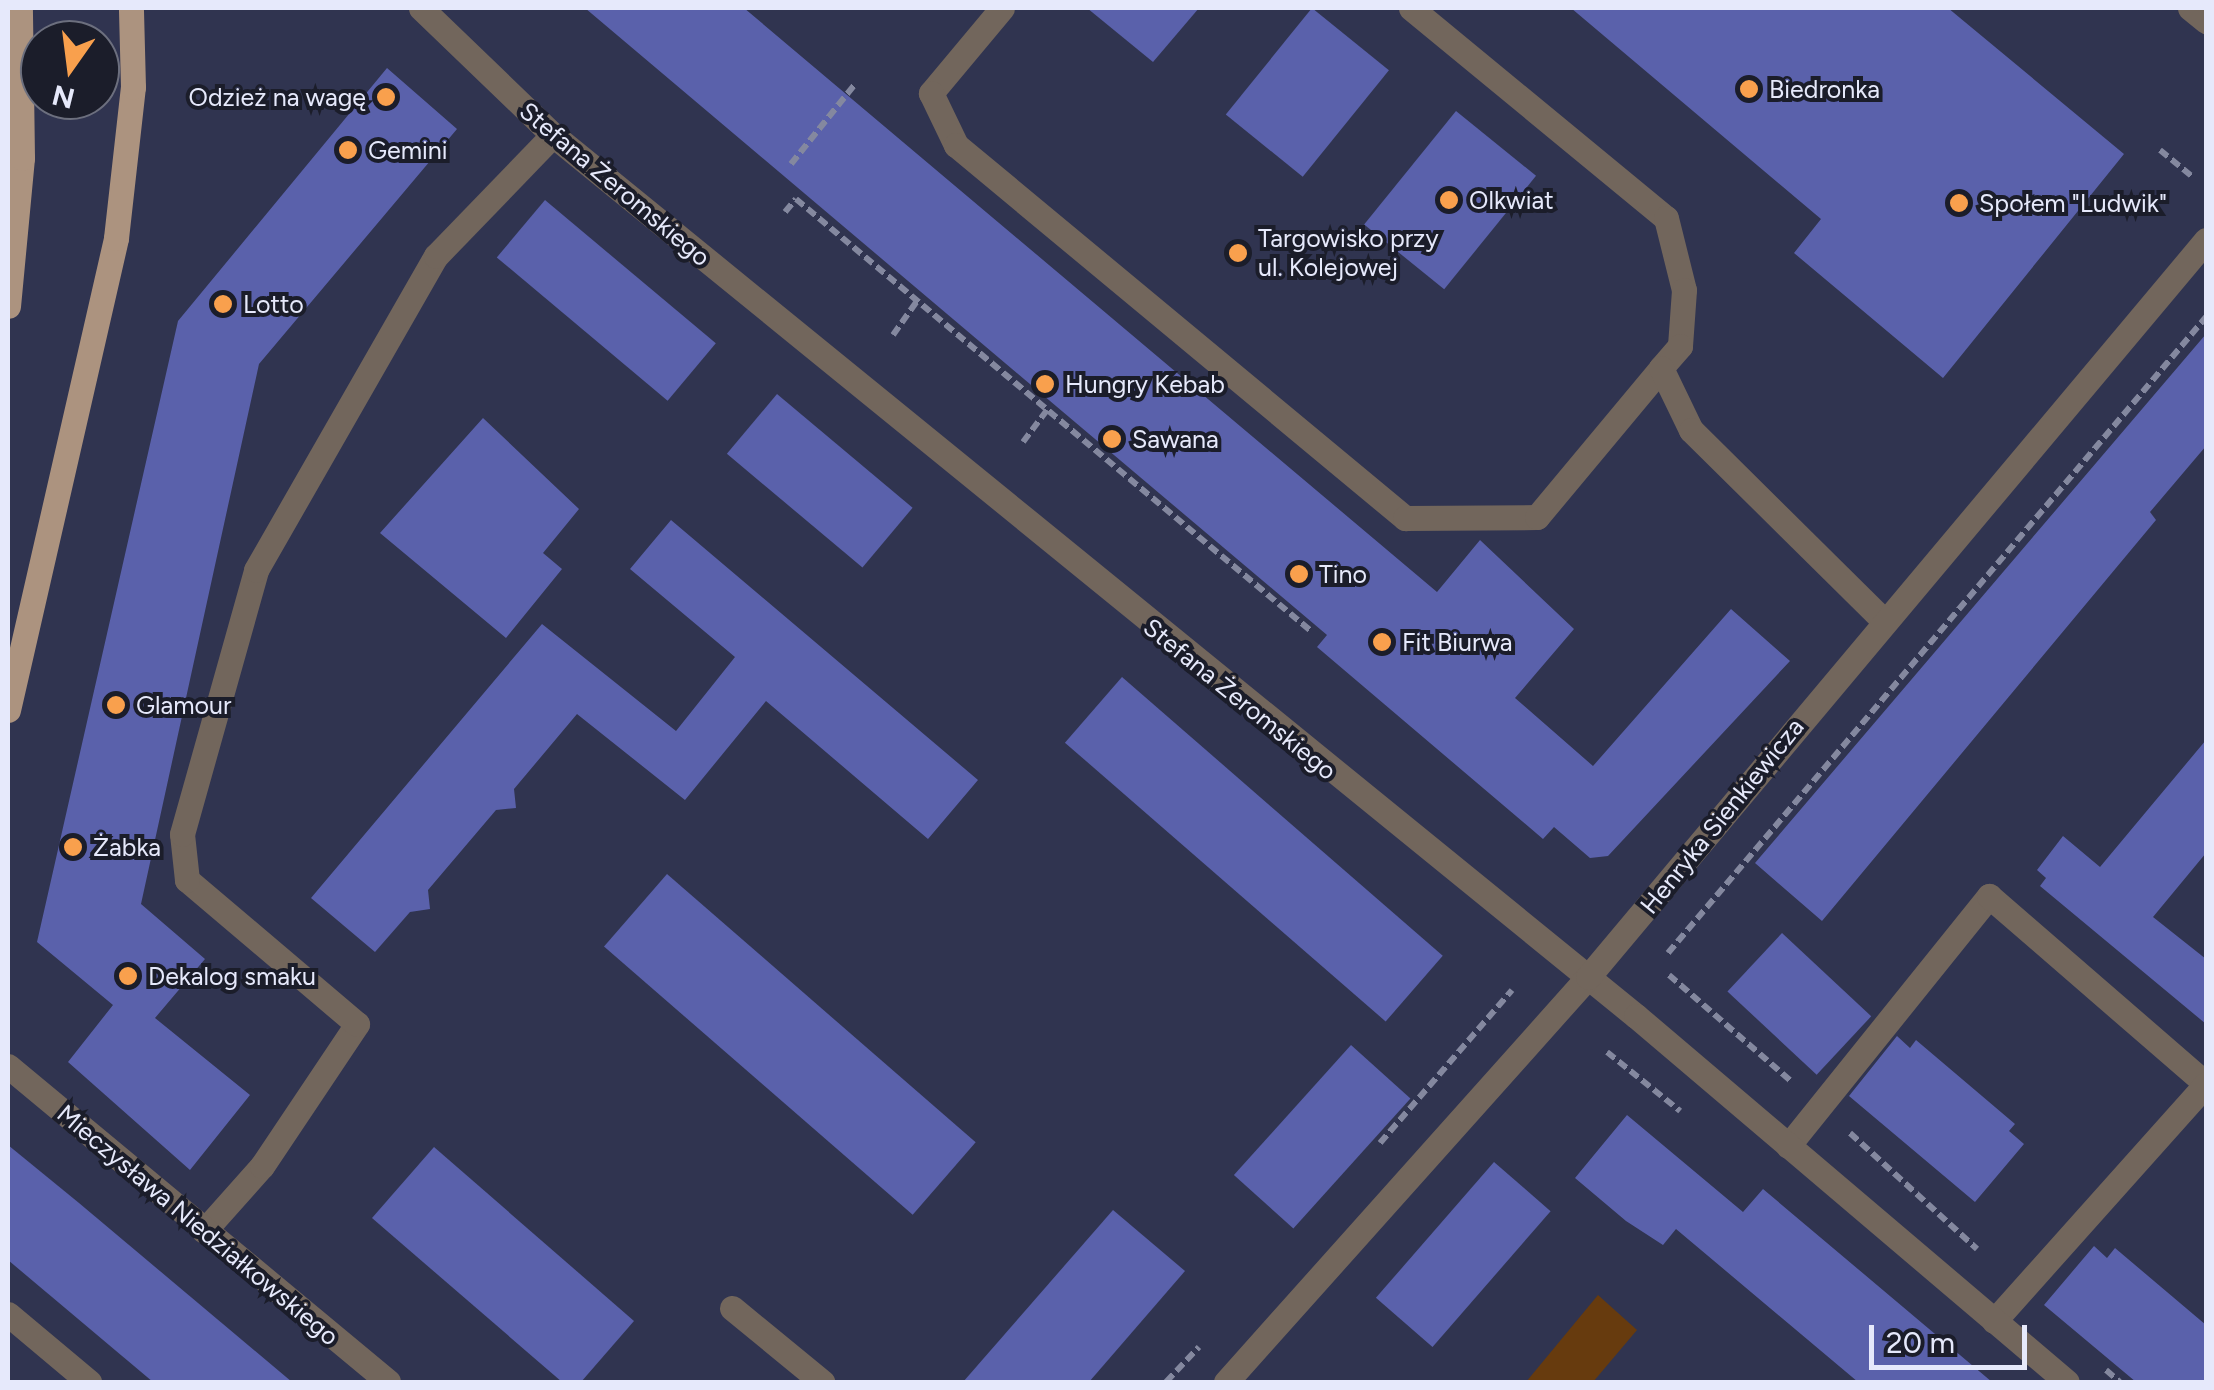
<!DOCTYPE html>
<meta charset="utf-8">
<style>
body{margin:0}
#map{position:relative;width:2214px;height:1390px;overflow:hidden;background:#303450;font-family:Figtree,sans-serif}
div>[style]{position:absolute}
.green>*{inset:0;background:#673b0e}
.building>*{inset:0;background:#5a61ab;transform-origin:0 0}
.path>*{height:6px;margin-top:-3px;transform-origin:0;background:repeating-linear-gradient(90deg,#84889f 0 10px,transparent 0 15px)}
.service>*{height:25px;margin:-12.5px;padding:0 12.5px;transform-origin:12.5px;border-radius:12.5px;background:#72665c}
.minor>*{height:25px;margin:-12.5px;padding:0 12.5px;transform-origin:12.5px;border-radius:12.5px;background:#72665c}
.primary>*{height:25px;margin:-12.5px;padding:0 12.5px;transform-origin:12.5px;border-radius:12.5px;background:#ac937f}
.dots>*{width:28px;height:28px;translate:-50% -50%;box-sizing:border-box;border:5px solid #1b1d2a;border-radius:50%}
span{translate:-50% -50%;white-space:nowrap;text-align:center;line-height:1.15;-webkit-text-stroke:8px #1b1d2a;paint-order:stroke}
.poi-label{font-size:25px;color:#e6e9fb}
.left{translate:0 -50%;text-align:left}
.right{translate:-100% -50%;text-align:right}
.street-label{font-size:25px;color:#e6e9fb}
.frame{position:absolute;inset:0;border:10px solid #e6e9fb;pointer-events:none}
.north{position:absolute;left:20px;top:20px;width:100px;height:100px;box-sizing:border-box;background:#1b1d2a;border:2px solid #6c6f7e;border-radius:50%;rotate:194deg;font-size:28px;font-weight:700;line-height:40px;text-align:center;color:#e6e9fb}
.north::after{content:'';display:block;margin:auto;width:35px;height:45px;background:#f9a04d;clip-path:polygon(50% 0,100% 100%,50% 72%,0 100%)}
.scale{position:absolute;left:1869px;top:1325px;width:158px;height:45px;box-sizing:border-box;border:5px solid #e6e9fb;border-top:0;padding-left:12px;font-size:30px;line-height:35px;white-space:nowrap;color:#e6e9fb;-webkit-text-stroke:8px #1b1d2a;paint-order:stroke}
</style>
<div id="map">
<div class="green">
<div style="clip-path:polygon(1598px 1295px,1637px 1330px,1593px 1382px,1526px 1382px)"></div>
</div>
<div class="building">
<div style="clip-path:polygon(585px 8px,744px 8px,1437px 592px,1480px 540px,1574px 629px,1515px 698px,1593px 766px,1731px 609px,1790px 661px,1608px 856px,1590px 858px,1554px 827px,1543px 839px,1317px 647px,1327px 635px)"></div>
<div style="clip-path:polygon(1087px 8px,1199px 8px,1153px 62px)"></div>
<div style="left:1312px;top:8px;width:99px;height:137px;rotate:39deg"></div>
<div style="clip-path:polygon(1571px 8px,1948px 8px,2124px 154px,1943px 378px,1794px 253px,1821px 219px)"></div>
<div style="clip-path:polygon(387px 68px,457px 129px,259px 364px,141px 904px,205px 959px,155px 1018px,250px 1095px,190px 1170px,68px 1062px,113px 1005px,37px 942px,178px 321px)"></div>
<div style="left:1456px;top:111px;width:103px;height:146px;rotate:39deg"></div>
<div style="left:545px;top:200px;width:223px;height:75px;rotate:40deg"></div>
<div style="clip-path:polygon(2206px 334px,2206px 446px,2150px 512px,2156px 520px,1822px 921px,1755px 863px)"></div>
<div style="left:777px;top:394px;width:177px;height:78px;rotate:40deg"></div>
<div style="clip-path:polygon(483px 418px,579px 509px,543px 553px,562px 569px,506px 638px,380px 533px)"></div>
<div style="clip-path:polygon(671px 520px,978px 780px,928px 839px,766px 701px,685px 800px,577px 714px,514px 789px,516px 808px,496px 810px,428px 890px,430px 909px,410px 912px,375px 952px,311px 898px,542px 624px,676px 731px,735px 657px,630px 569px)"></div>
<div style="left:1122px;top:677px;width:425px;height:87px;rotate:41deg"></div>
<div style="clip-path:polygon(2206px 740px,2206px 853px,2153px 917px,2206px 959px,2206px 1024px,2040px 886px,2046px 878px,2037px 870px,2063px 836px,2100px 867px)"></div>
<div style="left:667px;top:874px;width:409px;height:96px;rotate:41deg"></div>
<div style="left:1782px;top:933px;width:122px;height:80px;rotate:43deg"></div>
<div style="clip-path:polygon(1897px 1036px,1910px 1048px,1916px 1040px,2015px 1124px,2009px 1131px,2024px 1144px,1975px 1202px,1849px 1096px)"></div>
<div style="left:1351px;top:1045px;width:80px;height:175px;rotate:42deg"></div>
<div style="clip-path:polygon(1627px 1115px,1743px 1212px,1763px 1189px,1992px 1382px,1858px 1382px,1676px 1229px,1663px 1245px,1626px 1221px,1575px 1178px)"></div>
<div style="clip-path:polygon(8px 1145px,79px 1203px,292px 1382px,153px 1382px,8px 1260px)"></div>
<div style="clip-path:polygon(434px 1147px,634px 1321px,581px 1382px,562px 1382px,372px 1218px)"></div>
<div style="left:1494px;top:1162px;width:75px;height:180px;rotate:41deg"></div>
<div style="clip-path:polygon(1113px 1210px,1185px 1271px,1102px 1367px,1089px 1382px,963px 1382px)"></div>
<div style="clip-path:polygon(2094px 1246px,2107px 1258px,2115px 1248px,2206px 1325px,2206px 1382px,2136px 1382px,2044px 1305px)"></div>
</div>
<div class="path">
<div style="left:2160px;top:150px;width:44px;rotate:39.5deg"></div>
<div style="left:791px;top:164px;width:104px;rotate:-51.3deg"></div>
<div style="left:785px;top:212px;width:17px;rotate:-50deg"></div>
<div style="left:796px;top:199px;width:672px;rotate:39.99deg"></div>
<div style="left:893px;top:335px;width:42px;rotate:-54.8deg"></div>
<div style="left:1023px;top:442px;width:40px;rotate:-53deg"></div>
<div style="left:1668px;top:953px;width:833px;rotate:-49.77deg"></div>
<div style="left:1669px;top:975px;width:163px;rotate:41deg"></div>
<div style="left:1607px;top:1052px;width:94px;rotate:38.9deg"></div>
<div style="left:1850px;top:1133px;width:172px;rotate:42.4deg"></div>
<div style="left:1380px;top:1143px;width:202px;rotate:-49.2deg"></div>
<div style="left:2106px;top:1370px;width:18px;rotate:41deg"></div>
<div style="left:1166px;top:1382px;width:48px;rotate:-46.7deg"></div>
</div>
<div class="service">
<div style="left:1002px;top:8px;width:111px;rotate:129.9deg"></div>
<div style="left:931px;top:93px;width:58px;rotate:64.3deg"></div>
<div style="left:956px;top:145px;width:584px;rotate:39.72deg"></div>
<div style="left:1405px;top:518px;width:132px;rotate:-0.4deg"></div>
<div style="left:1537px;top:517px;width:194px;rotate:-50.2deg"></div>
<div style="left:1411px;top:8px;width:330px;rotate:39.5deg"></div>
<div style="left:1666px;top:218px;width:74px;rotate:76deg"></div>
<div style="left:1684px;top:290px;width:56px;rotate:94.1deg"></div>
<div style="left:1680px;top:346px;width:29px;rotate:131deg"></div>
<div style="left:1661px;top:368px;width:69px;rotate:64.2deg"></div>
<div style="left:1691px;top:430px;width:270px;rotate:44.7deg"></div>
<div style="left:1788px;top:1146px;width:321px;rotate:-51.2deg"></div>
<div style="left:1989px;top:896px;width:287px;rotate:40.9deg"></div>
<div style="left:2206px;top:1084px;width:318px;rotate:131.8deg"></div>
<div style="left:204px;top:1231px;width:87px;rotate:-48.3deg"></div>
<div style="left:262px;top:1166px;width:171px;rotate:-56.2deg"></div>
<div style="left:357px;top:1024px;width:223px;rotate:-139.7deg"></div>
<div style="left:187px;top:880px;width:46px;rotate:-96.2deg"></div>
<div style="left:182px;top:834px;width:274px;rotate:-74.3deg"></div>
<div style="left:256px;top:570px;width:362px;rotate:-60.2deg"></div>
<div style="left:436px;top:256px;width:168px;rotate:-46deg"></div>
<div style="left:732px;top:1308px;width:117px;rotate:39.4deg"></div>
<div style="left:8px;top:1314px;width:106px;rotate:40deg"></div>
</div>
<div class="minor">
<div style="left:421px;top:8px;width:183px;rotate:43.9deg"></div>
<div style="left:553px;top:135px;width:1396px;rotate:39.13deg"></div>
<div style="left:1636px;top:1016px;width:565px;rotate:40.34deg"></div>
<div style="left:2190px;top:8px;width:21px;rotate:39deg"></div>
<div style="left:8px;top:1066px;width:494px;rotate:39.7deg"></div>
<div style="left:1226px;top:1382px;width:543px;rotate:-48.21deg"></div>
<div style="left:1588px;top:977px;width:962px;rotate:-50.02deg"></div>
</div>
<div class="primary">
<div style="left:8px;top:306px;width:149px;rotate:-84.6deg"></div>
<div style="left:22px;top:158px;width:150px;rotate:-90.8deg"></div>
<div style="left:8px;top:710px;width:484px;rotate:-77.1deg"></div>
<div style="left:116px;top:238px;width:152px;rotate:-83.6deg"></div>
<div style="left:133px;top:87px;width:79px;rotate:-91.5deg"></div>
</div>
<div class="dots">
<div style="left:1749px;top:89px;background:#f9a04d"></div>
<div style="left:386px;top:97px;background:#f9a04d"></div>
<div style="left:348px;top:150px;background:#f9a04d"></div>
<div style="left:1449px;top:200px;background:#f9a04d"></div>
<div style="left:1959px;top:203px;background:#f9a04d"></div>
<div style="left:1238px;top:253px;background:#f9a04d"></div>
<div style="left:223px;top:304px;background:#f9a04d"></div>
<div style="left:1045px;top:384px;background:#f9a04d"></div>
<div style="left:1112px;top:439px;background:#f9a04d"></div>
<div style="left:1299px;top:574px;background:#f9a04d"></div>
<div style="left:1382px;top:642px;background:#f9a04d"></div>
<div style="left:116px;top:705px;background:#f9a04d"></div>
<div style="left:73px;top:847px;background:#f9a04d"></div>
<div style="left:128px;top:976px;background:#f9a04d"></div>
</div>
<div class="poi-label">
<span class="left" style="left:1769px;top:89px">Biedronka</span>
<span class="right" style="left:366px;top:97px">Odzież na wagę</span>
<span class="left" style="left:368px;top:150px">Gemini</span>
<span class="left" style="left:1469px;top:200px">Olkwiat</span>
<span class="left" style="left:1979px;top:203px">Społem "Ludwik"</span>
<span class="left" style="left:1258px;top:253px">Targowisko przy<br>ul. Kolejowej</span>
<span class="left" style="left:243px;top:304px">Lotto</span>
<span class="left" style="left:1065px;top:384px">Hungry Kebab</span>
<span class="left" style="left:1132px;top:439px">Sawana</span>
<span class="left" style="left:1319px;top:574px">Tino</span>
<span class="left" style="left:1402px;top:642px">Fit Biurwa</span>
<span class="left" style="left:136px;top:705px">Glamour</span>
<span class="left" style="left:93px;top:847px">Żabka</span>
<span class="left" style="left:148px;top:976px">Dekalog smaku</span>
</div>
<div class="street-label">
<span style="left:615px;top:184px;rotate:40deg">Stefana Żeromskiego</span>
<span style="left:1240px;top:699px;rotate:39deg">Stefana Żeromskiego</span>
<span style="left:1722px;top:816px;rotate:-51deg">Henryka Sienkiewicza</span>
<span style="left:198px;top:1225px;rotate:40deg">Mieczysława Niedziałkowskiego</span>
</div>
<div class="frame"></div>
<div class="north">N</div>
<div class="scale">20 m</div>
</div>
